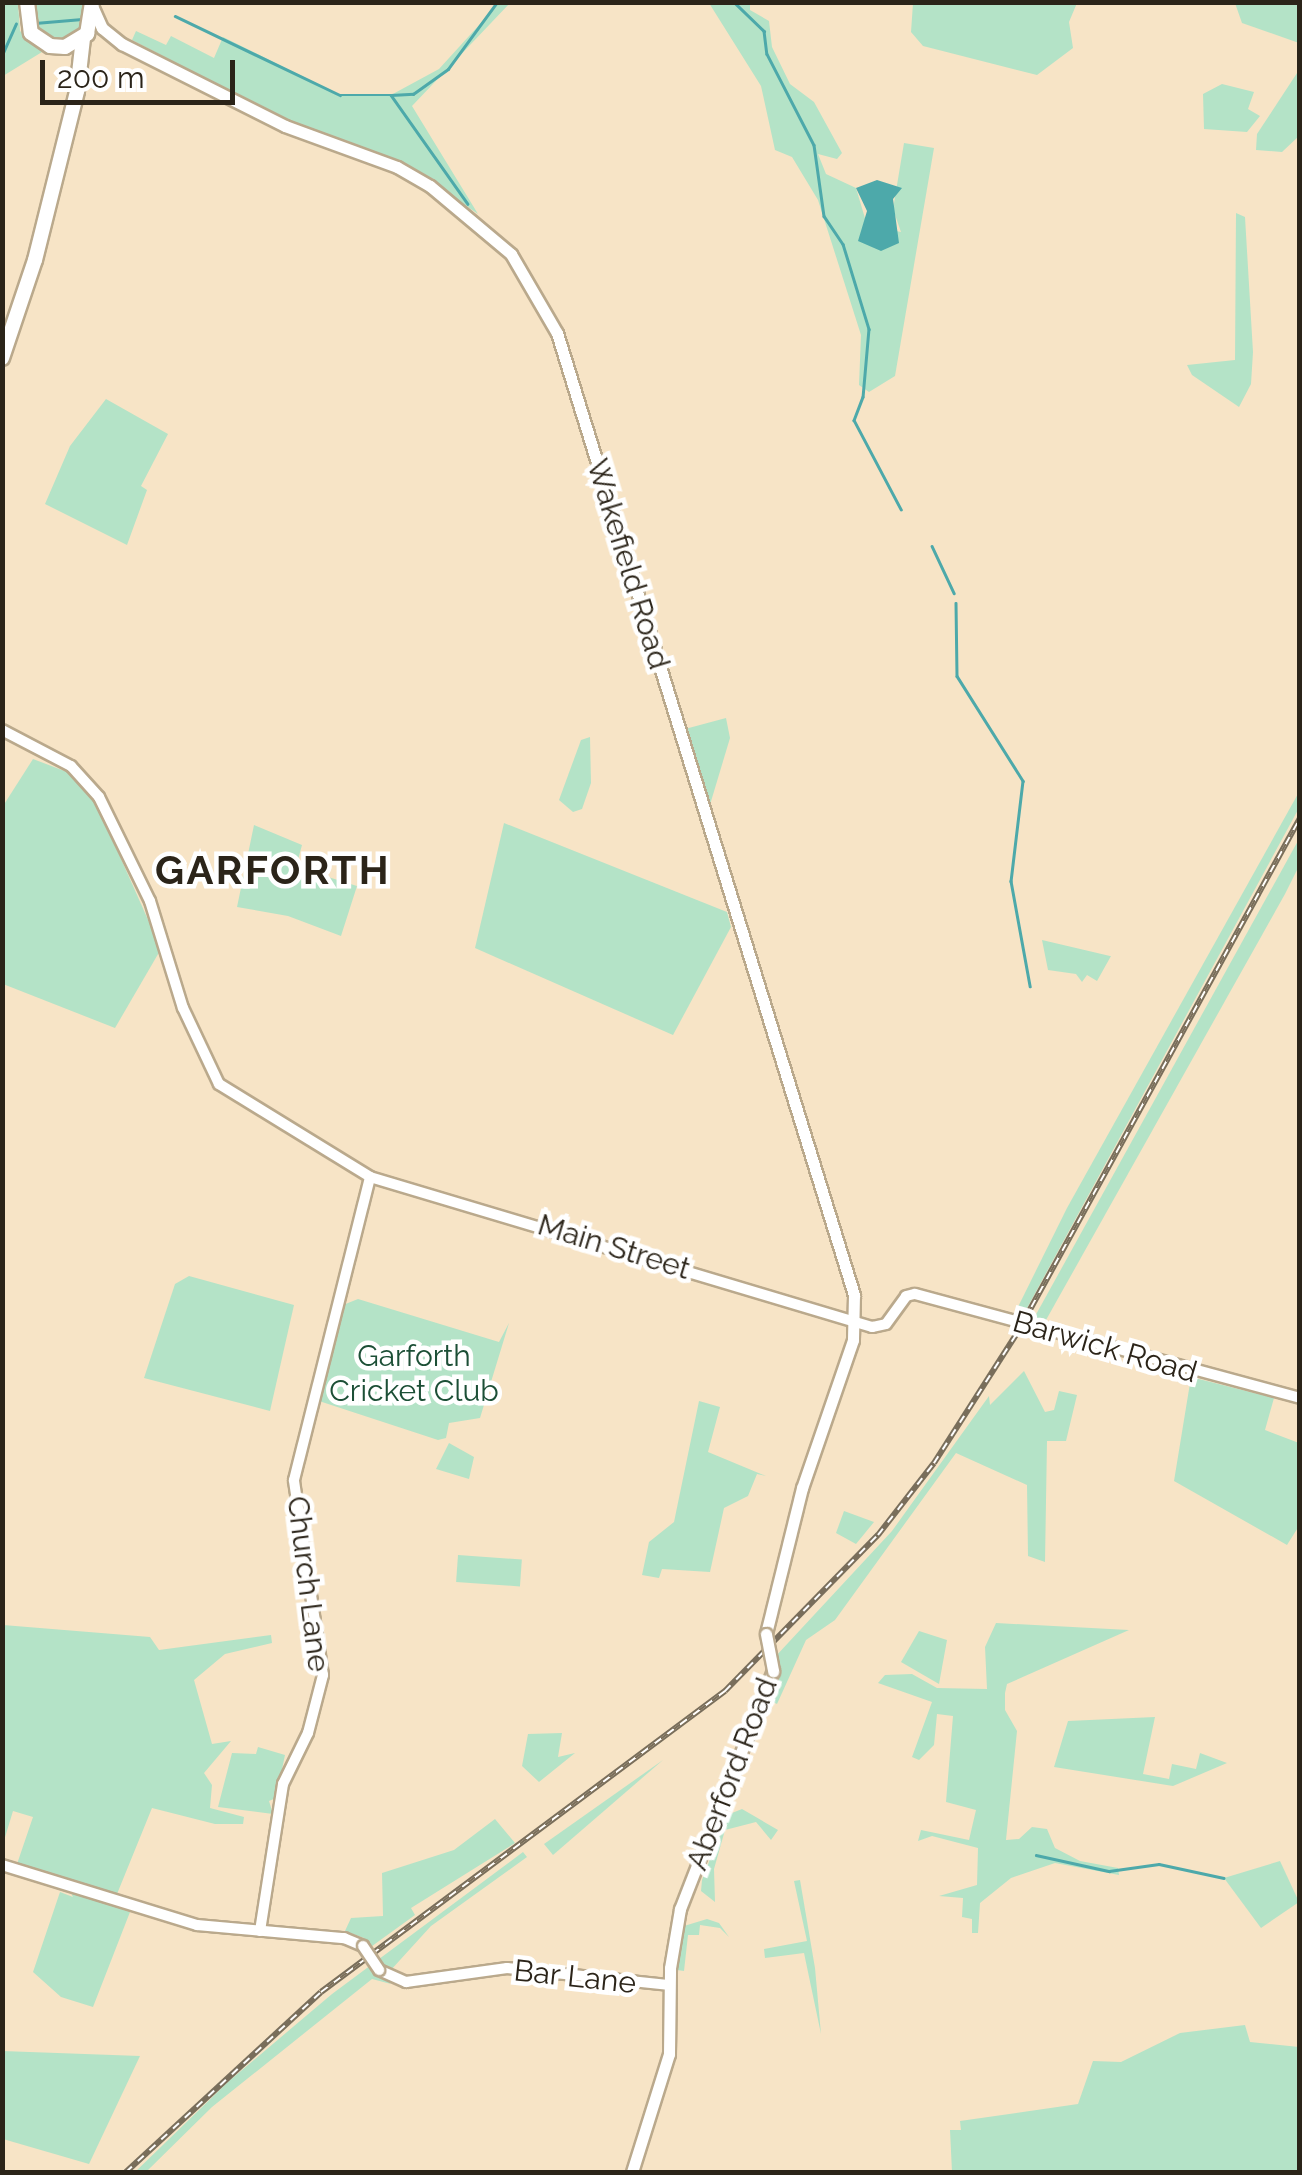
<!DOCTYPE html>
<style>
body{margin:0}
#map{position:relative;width:1302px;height:2175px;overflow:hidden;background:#f7e4c6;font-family:Raleway,sans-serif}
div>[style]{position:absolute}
.green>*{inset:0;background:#b4e3c7;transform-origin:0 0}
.water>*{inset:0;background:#4da9aa}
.stream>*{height:2.5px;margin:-1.25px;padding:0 1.25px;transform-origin:1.25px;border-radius:1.25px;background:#4da9aa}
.roads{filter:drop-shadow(2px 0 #baa98c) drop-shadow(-2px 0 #baa98c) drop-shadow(0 2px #baa98c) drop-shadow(0 -2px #baa98c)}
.secondary>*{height:10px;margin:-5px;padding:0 5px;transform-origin:5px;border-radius:5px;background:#fff}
.primary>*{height:11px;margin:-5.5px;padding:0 5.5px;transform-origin:5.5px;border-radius:5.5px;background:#fff}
.highway>*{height:14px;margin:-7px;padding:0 7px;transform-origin:7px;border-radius:7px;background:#fff}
.rail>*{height:6px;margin-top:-3px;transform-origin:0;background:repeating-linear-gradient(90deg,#fff 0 8px,#796e5b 0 16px);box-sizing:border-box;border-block:2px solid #796e5b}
.bridges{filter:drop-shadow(2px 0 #baa98c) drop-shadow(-2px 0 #baa98c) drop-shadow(0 2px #baa98c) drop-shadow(0 -2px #baa98c)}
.secondary-bridge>*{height:10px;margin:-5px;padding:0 5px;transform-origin:5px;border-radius:5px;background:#fff}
.primary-bridge>*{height:11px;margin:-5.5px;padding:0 5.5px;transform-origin:5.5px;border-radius:5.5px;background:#fff}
span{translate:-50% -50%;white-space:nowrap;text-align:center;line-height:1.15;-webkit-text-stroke:9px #fff;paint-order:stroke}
.street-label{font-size:30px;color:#2b2419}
.park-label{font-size:30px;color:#1c4f36}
.district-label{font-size:40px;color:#2b2419;font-weight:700;letter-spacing:2.5px}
.frame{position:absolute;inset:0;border:5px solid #2b2419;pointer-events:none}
.scale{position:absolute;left:40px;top:60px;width:195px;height:45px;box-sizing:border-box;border:5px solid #2b2419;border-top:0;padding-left:12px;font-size:30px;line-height:35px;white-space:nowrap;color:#2b2419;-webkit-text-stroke:8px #fff;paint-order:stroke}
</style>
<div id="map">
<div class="green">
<div style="clip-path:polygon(3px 2px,18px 3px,20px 31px,42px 52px,3px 76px)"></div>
<div style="clip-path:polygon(500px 2px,510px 3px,412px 106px,478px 214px,407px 165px,285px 120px,132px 40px,136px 31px,166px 45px,171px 36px,214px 58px,223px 37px,340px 95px,391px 95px,439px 69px)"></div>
<div style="clip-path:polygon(30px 3px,87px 3px,84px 29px,54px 42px,35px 31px)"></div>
<div style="clip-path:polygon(709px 3px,750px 3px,750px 10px,769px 21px,772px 47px,790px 84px,814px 102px,842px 153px,837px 159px,818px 154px,826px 174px,856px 188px,867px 225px,901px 232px,893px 209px,904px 143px,934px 148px,895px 376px,869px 392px,859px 385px,861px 335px,818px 200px,792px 157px,775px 150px,761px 86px)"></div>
<div style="clip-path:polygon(913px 3px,1077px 3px,1069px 22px,1073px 48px,1037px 75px,923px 46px,911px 32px)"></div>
<div style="clip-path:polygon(1235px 3px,1299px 3px,1299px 43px,1242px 23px)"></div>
<div style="clip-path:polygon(1299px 70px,1299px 136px,1282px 152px,1256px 150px,1257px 134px)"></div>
<div style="clip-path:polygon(1222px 84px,1254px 92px,1248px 109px,1260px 116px,1247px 132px,1204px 129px,1203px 94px)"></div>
<div style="clip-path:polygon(1236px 213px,1245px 217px,1253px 352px,1251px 384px,1239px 407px,1192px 375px,1187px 365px,1235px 360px)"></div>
<div style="clip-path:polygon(106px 399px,168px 434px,141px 486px,147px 490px,127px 545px,45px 504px,70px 446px)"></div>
<div style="clip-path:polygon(726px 718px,730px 738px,709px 808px,685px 729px)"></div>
<div style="clip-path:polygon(590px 737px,591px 783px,582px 809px,573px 812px,559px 800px,581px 740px)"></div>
<div style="clip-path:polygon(33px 759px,75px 775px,94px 798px,161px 949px,115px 1028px,3px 984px,3px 806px)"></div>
<div style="clip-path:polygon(1299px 792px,1299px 808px,1020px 1321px,1013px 1317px,1067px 1208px)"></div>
<div style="clip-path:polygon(504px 823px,727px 912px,731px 927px,673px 1035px,475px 948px)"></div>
<div style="clip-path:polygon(254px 825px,302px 845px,296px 867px,357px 886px,341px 936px,288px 916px,237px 907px)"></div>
<div style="clip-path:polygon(1299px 839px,1299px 866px,1285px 894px,1046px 1320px,1023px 1338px)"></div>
<div style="clip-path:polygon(1042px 940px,1110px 956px,1111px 956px,1097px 981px,1087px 975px,1082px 982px,1076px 974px,1048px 970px)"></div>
<div style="clip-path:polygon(189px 1276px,294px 1305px,270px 1411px,144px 1378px,175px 1284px)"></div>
<div style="clip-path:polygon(358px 1299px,499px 1342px,509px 1323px,480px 1418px,449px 1423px,446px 1438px,438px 1440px,319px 1401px,343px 1305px)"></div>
<div style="clip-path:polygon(1024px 1371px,1045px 1412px,1054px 1410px,1059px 1391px,1077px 1395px,1066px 1441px,1047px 1441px,1045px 1562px,1028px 1556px,1027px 1485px,956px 1453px,835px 1620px,806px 1640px,777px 1704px,771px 1701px,775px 1657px,892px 1531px,989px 1396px,990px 1405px)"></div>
<div style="clip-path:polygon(1191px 1377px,1274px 1398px,1265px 1430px,1299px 1443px,1299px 1526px,1287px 1545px,1174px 1481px)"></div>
<div style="clip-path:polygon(699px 1401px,720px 1407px,708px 1452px,766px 1476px,757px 1474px,748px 1496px,724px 1508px,710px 1572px,662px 1569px,659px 1578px,642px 1575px,649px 1542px,674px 1522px)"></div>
<div style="clip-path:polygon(449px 1443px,474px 1457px,469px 1479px,436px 1469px)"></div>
<div style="clip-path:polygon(844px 1511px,874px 1522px,856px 1544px,836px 1533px)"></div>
<div style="left:458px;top:1555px;width:64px;height:27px;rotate:4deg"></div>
<div style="clip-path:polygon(996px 1623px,1129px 1630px,1007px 1684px,1005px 1693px,1005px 1710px,1017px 1731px,1006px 1840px,1019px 1839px,1032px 1827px,1047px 1829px,1055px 1848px,1080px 1861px,1118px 1868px,1119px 1875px,1055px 1863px,1011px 1878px,980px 1903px,978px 1933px,972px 1933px,972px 1919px,962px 1917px,963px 1898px,939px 1896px,977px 1885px,978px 1848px,932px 1836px,918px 1841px,921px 1830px,969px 1840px,976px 1810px,946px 1802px,953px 1716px,937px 1714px,934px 1745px,919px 1760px,912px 1757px,932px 1702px,878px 1683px,885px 1675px,912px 1674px,937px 1688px,987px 1689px,985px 1647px)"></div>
<div style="clip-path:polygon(3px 1625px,150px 1637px,159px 1650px,271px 1635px,272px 1643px,225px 1654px,194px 1680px,212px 1744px,231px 1741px,204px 1773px,212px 1785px,210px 1808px,244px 1817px,243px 1824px,215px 1824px,152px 1808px,117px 1894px,17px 1864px,33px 1817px,13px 1811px,3px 1844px)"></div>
<div style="clip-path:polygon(919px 1631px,947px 1640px,939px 1684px,901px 1662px)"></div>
<div style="clip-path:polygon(1155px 1717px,1143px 1774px,1169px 1779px,1172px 1764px,1196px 1769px,1200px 1753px,1227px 1763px,1173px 1786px,1054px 1767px,1068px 1721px)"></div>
<div style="clip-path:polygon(562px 1733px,558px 1757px,575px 1753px,539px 1782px,522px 1766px,528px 1734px)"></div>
<div style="clip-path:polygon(258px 1747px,285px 1755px,276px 1798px,269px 1801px,273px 1814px,218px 1807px,232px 1753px,256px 1754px)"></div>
<div style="clip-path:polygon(663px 1760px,553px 1855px,544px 1844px)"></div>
<div style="clip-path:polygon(742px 1809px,778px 1830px,771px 1840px,756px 1822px,725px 1830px,714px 1869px,715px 1902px,701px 1891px,702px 1880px,727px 1815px)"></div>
<div style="clip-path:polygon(495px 1819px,515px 1843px,411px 1908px,415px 1915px,368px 1949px,364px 1938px,345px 1931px,351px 1918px,383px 1916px,382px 1873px,454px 1850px)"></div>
<div style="clip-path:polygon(523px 1852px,527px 1857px,431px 1926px,390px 1971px,377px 1971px,391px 1984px,372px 1979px,212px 2107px,146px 2172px,135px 2172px,229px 2081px,332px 1994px)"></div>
<div style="clip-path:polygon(1280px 1861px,1299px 1902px,1261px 1928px,1224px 1878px)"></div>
<div style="clip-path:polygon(800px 1880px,815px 1968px,821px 2034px,804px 1953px,765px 1958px,764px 1949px,807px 1941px,794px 1881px)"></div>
<div style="clip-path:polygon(70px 1891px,130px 1912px,93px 2007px,61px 1997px,33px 1972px,60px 1892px,73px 1897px)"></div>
<div style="clip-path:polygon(707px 1919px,719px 1923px,729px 1937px,720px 1928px,700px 1925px,699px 1935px,688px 1935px,684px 1971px,677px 1970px,684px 1926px)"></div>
<div style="clip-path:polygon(1245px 2025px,1250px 2042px,1299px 2047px,1299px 2172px,952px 2172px,950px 2130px,961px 2130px,960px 2121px,1078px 2104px,1093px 2061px,1121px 2062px,1180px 2033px)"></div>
<div style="clip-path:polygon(2px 2051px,140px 2056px,89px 2164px,3px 2139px)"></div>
</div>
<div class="water">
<div style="clip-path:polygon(877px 180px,902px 188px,893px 199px,899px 243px,881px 251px,858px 241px,867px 211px,856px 188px)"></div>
</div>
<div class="stream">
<div style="left:734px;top:2px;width:42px;rotate:44deg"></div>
<div style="left:764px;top:31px;width:23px;rotate:83deg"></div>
<div style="left:767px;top:54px;width:102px;rotate:62.7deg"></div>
<div style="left:814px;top:145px;width:72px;rotate:82deg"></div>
<div style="left:824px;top:216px;width:34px;rotate:56deg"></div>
<div style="left:843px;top:244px;width:89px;rotate:73deg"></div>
<div style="left:869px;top:329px;width:68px;rotate:95deg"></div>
<div style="left:863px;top:397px;width:25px;rotate:111deg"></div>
<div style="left:854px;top:420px;width:101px;rotate:62.2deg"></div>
<div style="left:175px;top:16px;width:183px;rotate:25.6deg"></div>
<div style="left:340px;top:95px;width:51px"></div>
<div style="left:391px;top:95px;width:22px;rotate:-3deg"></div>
<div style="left:413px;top:94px;width:43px;rotate:-35.5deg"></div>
<div style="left:448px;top:69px;width:83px;rotate:-53.8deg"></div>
<div style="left:35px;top:23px;width:47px;rotate:-4.9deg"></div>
<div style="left:2px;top:55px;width:34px;rotate:-66deg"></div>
<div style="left:391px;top:95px;width:133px;rotate:54.8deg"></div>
<div style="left:932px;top:546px;width:52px;rotate:64.9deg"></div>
<div style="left:956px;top:603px;width:73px;rotate:89.2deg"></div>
<div style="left:957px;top:676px;width:124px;rotate:57.8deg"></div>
<div style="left:1023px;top:781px;width:101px;rotate:96.8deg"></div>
<div style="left:1011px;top:881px;width:107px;rotate:79.7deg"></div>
<div style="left:1036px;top:1855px;width:75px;rotate:12.4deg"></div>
<div style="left:1109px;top:1871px;width:50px;rotate:-8deg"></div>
<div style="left:1159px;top:1864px;width:66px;rotate:12.2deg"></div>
</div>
<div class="roads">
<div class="secondary">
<div style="left:2px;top:730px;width:78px;rotate:27.6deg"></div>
<div style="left:71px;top:766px;width:42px;rotate:47.9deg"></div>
<div style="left:99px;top:797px;width:116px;rotate:63.9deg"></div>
<div style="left:150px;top:901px;width:112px;rotate:72.9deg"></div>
<div style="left:183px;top:1008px;width:84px;rotate:64.7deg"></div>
<div style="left:219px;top:1084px;width:177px;rotate:31.6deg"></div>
<div style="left:370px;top:1177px;width:524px;rotate:16.64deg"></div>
<div style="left:872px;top:1327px;width:14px;rotate:-12deg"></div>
<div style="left:886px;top:1324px;width:34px;rotate:-54deg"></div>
<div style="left:906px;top:1296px;width:9px;rotate:-13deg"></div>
<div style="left:915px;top:1294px;width:399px;rotate:15.1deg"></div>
<div style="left:2px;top:1865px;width:204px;rotate:17.1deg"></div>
<div style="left:197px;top:1925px;width:148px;rotate:5.1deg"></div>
<div style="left:344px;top:1938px;width:21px;rotate:23deg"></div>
<div style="left:260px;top:1931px;width:149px;rotate:-81.1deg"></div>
<div style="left:283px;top:1784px;width:57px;rotate:-63.9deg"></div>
<div style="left:308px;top:1733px;width:60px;rotate:-75.5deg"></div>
<div style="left:323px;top:1675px;width:197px;rotate:-98.5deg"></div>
<div style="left:294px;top:1480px;width:312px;rotate:-75.9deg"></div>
<div style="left:379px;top:1970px;width:30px;rotate:24deg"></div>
<div style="left:406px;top:1982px;width:102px;rotate:-7.9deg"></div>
<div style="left:507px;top:1968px;width:164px;rotate:6deg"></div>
</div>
<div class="primary">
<div style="left:93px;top:8px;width:22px;rotate:66deg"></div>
<div style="left:102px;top:28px;width:26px;rotate:39deg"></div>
<div style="left:122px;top:44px;width:182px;rotate:26.7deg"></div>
<div style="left:285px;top:126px;width:119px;rotate:20.1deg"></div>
<div style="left:397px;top:167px;width:38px;rotate:30deg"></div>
<div style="left:430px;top:186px;width:106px;rotate:40deg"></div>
<div style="left:511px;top:254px;width:91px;rotate:59.8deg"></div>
<div style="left:557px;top:333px;width:1007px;rotate:72.84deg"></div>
<div style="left:854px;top:1295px;width:45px;rotate:91.3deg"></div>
<div style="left:853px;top:1340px;width:157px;rotate:109deg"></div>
<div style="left:802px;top:1488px;width:150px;rotate:103.9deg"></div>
<div style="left:632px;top:2172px;width:124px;rotate:-72.6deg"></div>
<div style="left:669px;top:2054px;width:86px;rotate:-89.3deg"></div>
<div style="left:670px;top:1968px;width:60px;rotate:-80.4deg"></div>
<div style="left:680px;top:1909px;width:256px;rotate:-68.7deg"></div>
</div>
<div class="highway">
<div style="left:27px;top:2px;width:31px;rotate:83deg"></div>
<div style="left:31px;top:33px;width:23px;rotate:34deg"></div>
<div style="left:50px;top:46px;width:15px;rotate:4deg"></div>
<div style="left:65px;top:47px;width:26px;rotate:-31deg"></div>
<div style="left:87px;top:34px;width:32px;rotate:-81deg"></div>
<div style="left:2px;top:358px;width:103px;rotate:-71.4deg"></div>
<div style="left:35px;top:260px;width:174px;rotate:-76deg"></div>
<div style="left:77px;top:91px;width:53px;rotate:-83.5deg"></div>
</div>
</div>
<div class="rail">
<div style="left:126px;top:2172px;width:265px;rotate:-42.7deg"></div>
<div style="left:321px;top:1992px;width:504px;rotate:-36.69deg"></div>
<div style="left:725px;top:1691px;width:219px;rotate:-45.6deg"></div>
<div style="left:878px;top:1535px;width:91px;rotate:-52.1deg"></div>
<div style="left:934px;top:1463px;width:152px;rotate:-57.4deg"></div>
<div style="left:1016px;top:1335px;width:590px;rotate:-61.22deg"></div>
</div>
<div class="bridges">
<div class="secondary-bridge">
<div style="left:363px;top:1946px;width:29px;rotate:56deg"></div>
</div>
<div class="primary-bridge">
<div style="left:766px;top:1634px;width:38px;rotate:79deg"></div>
</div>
</div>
<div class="street-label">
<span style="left:628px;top:564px;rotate:73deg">Wakefield Road</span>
<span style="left:614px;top:1247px;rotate:17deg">Main Street</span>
<span style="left:1105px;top:1347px;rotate:16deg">Barwick Road</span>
<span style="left:308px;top:1584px;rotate:83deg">Church Lane</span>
<span style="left:732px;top:1774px;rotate:-69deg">Aberford Road</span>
<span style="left:575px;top:1977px;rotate:6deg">Bar Lane</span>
</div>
<div class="park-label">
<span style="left:414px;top:1373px">Garforth<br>Cricket Club</span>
</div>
<div class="district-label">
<span style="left:273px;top:870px">GARFORTH</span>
</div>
<div class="frame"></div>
<div class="scale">200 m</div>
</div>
